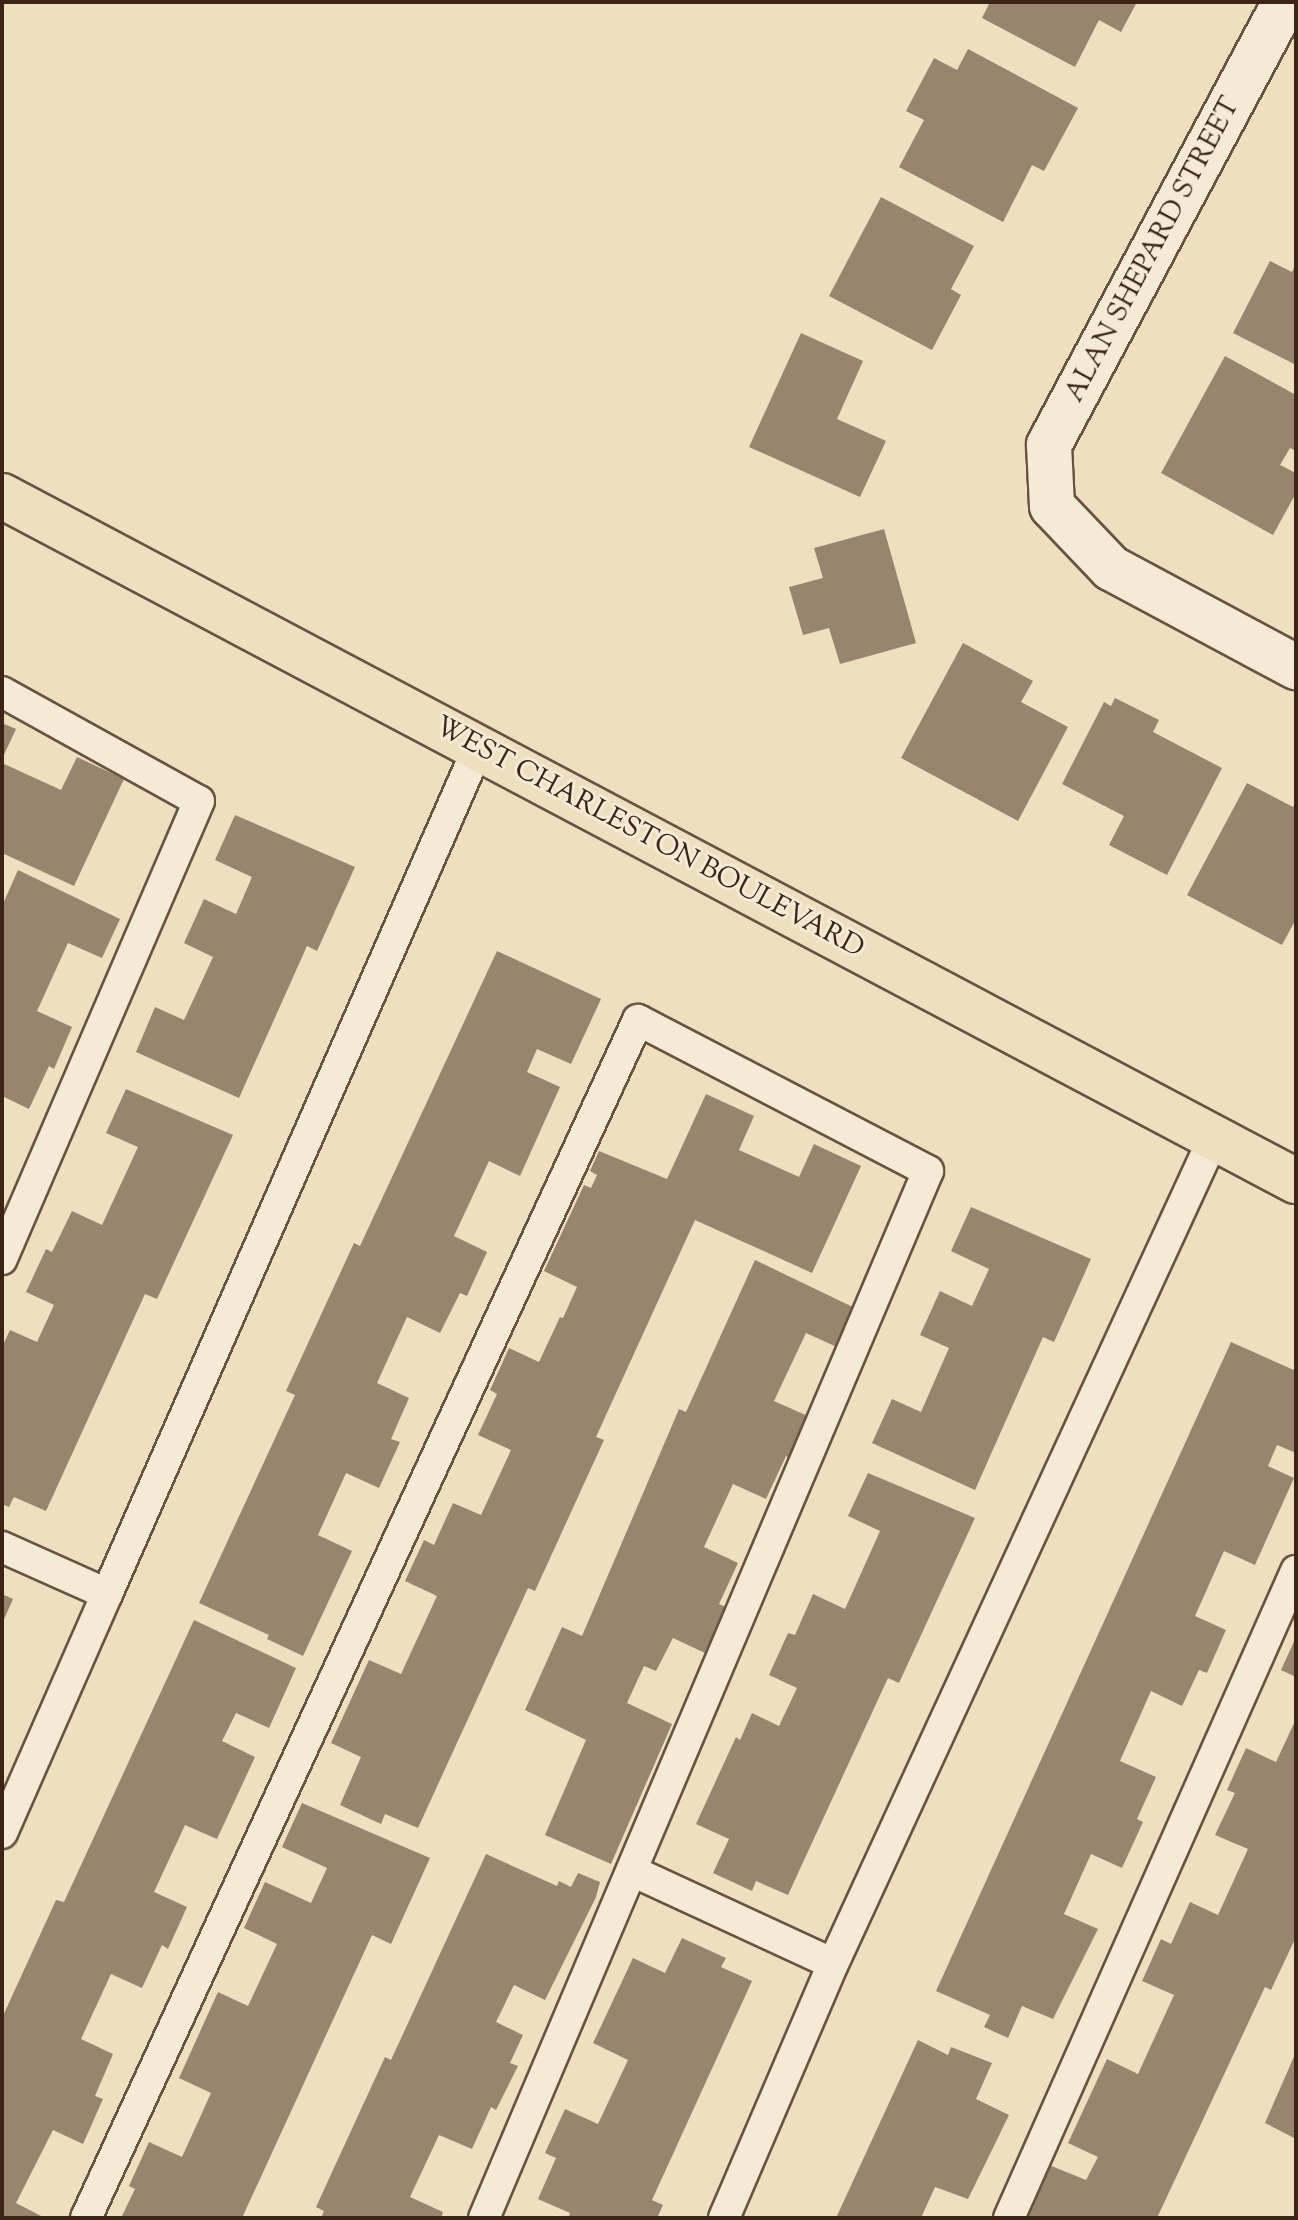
<!DOCTYPE html>
<style>
body{margin:0}
#map{position:relative;width:1298px;height:2220px;overflow:hidden;background:#eedfbf;font-family:"Sorts Mill Goudy",serif}
div>[style]{position:absolute}
.building>*{inset:0;background:#99856e}
.roads{filter:drop-shadow(2px 0 #685341) drop-shadow(-2px 0 #685341) drop-shadow(0 2px #685341) drop-shadow(0 -2px #685341)}
.service>*{height:30px;margin:-15px;padding:0 15px;transform-origin:15px;border-radius:15px;background:#f4ead5}
.minor>*{height:44px;margin:-22px;padding:0 22px;transform-origin:22px;border-radius:22px;background:#f4ead5}
.primary>*{height:44px;margin:-22px;padding:0 22px;transform-origin:22px;border-radius:22px;background:#eedfbf}
span{translate:-50% -50%;white-space:nowrap;text-align:center;line-height:1.15;-webkit-text-stroke:6px #f4ead5;paint-order:stroke}
.street-label{font-size:28px;color:#3c2417}
.frame{position:absolute;inset:0;border:4px solid #3c2417;pointer-events:none}
</style>
<div id="map">
<div class="building">
<div style="clip-path:polygon(990px 2px,1137px 2px,1121px 32px,1099px 20px,1075px 67px,982px 18px)"></div>
<div style="clip-path:polygon(968px 49px,1078px 108px,1044px 171px,1032px 165px,1003px 222px,899px 167px,924px 120px,906px 111px,934px 58px,957px 70px)"></div>
<div style="clip-path:polygon(881px 197px,974px 246px,951px 289px,961px 295px,932px 350px,829px 296px)"></div>
<div style="clip-path:polygon(1270px 261px,1292px 272px,1296px 263px,1296px 365px,1233px 333px)"></div>
<div style="clip-path:polygon(801px 333px,863px 361px,837px 419px,886px 441px,860px 497px,749px 447px)"></div>
<div style="clip-path:polygon(1225px 356px,1296px 395px,1296px 451px,1290px 448px,1280px 465px,1296px 473px,1296px 493px,1273px 535px,1161px 473px)"></div>
<div style="clip-path:polygon(884px 529px,916px 643px,840px 664px,829px 628px,803px 635px,789px 587px,823px 578px,814px 548px)"></div>
<div style="clip-path:polygon(963px 643px,1033px 681px,1021px 702px,1068px 727px,1018px 821px,901px 758px)"></div>
<div style="clip-path:polygon(1115px 698px,1159px 720px,1153px 732px,1222px 768px,1167px 875px,1109px 845px,1124px 816px,1062px 784px,1104px 702px,1111px 706px)"></div>
<div style="clip-path:polygon(2px 723px,16px 729px,2px 759px)"></div>
<div style="clip-path:polygon(77px 757px,124px 779px,74px 886px,2px 853px,2px 763px,61px 790px)"></div>
<div style="clip-path:polygon(1247px 783px,1293px 807px,1296px 801px,1296px 919px,1282px 945px,1187px 895px)"></div>
<div style="clip-path:polygon(235px 815px,355px 867px,317px 951px,307px 946px,239px 1098px,136px 1052px,155px 1007px,184px 1020px,213px 957px,184px 943px,204px 899px,236px 914px,252px 877px,215px 860px)"></div>
<div style="clip-path:polygon(18px 870px,120px 919px,102px 958px,68px 943px,37px 1011px,72px 1027px,54px 1069px,49px 1066px,29px 1109px,2px 1096px,2px 906px)"></div>
<div style="clip-path:polygon(497px 951px,601px 999px,571px 1064px,537px 1049px,527px 1072px,560px 1087px,520px 1176px,489px 1161px,454px 1236px,487px 1252px,467px 1296px,460px 1293px,440px 1333px,407px 1317px,377px 1383px,409px 1398px,391px 1439px,400px 1442px,379px 1488px,346px 1473px,318px 1535px,352px 1551px,303px 1656px,267px 1639px,269px 1635px,199px 1603px,295px 1395px,286px 1391px,354px 1243px,360px 1246px)"></div>
<div style="clip-path:polygon(126px 1089px,233px 1135px,157px 1299px,145px 1294px,46px 1511px,14px 1497px,9px 1507px,2px 1504px,2px 1347px,10px 1330px,37px 1342px,54px 1305px,26px 1292px,46px 1249px,52px 1252px,72px 1211px,102px 1225px,138px 1147px,106px 1133px)"></div>
<div style="clip-path:polygon(706px 1094px,754px 1116px,739px 1150px,799px 1177px,814px 1144px,861px 1166px,812px 1273px,695px 1220px,596px 1437px,604px 1440px,535px 1591px,528px 1588px,418px 1828px,385px 1814px,381px 1824px,340px 1805px,361px 1757px,331px 1743px,369px 1660px,401px 1674px,437px 1596px,405px 1581px,424px 1540px,434px 1545px,453px 1503px,481px 1515px,511px 1450px,478px 1435px,497px 1394px,490px 1390px,509px 1348px,539px 1362px,560px 1317px,563px 1318px,577px 1287px,544px 1271px,584px 1185px,591px 1188px,597px 1175px,590px 1171px,599px 1151px,667px 1179px)"></div>
<div style="clip-path:polygon(971px 1207px,1091px 1259px,1054px 1342px,1043px 1337px,975px 1490px,872px 1443px,892px 1399px,921px 1412px,949px 1348px,920px 1335px,940px 1291px,972px 1306px,989px 1269px,951px 1251px)"></div>
<div style="clip-path:polygon(755px 1260px,857px 1309px,839px 1348px,806px 1333px,774px 1401px,810px 1417px,790px 1458px,786px 1456px,766px 1499px,733px 1484px,704px 1547px,738px 1563px,719px 1604px,726px 1607px,705px 1653px,673px 1638px,656px 1671px,644px 1666px,627px 1703px,672px 1724px,611px 1864px,545px 1835px,586px 1740px,525px 1710px,562px 1627px,582px 1636px,679px 1409px,686px 1412px)"></div>
<div style="clip-path:polygon(1231px 1342px,1296px 1371px,1296px 1453px,1277px 1445px,1268px 1466px,1294px 1478px,1255px 1565px,1224px 1551px,1195px 1616px,1226px 1630px,1207px 1673px,1199px 1670px,1182px 1706px,1151px 1691px,1120px 1761px,1156px 1777px,1137px 1819px,1143px 1822px,1122px 1868px,1091px 1854px,1064px 1914px,1098px 1929px,1053px 2019px,1022px 2006px,1008px 2038px,984px 2027px,990px 2015px,936px 1991px)"></div>
<div style="clip-path:polygon(868px 1473px,975px 1518px,899px 1683px,888px 1678px,788px 1895px,756px 1881px,752px 1891px,713px 1873px,729px 1839px,696px 1824px,736px 1737px,740px 1740px,752px 1713px,779px 1726px,797px 1688px,769px 1675px,788px 1633px,795px 1635px,813px 1594px,845px 1609px,880px 1531px,848px 1516px)"></div>
<div style="clip-path:polygon(2px 1594px,13px 1599px,2px 1624px)"></div>
<div style="clip-path:polygon(194px 1620px,296px 1668px,269px 1728px,236px 1713px,222px 1741px,255px 1757px,217px 1839px,185px 1825px,154px 1892px,187px 1907px,168px 1949px,162px 1945px,142px 1988px,111px 1974px,81px 2039px,113px 2054px,95px 2096px,103px 2099px,83px 2144px,53px 2130px,16px 2203px,45px 2218px,2px 2218px,2px 2018px,56px 1900px,64px 1902px)"></div>
<div style="clip-path:polygon(1296px 1637px,1296px 1677px,1281px 1670px)"></div>
<div style="clip-path:polygon(1296px 1719px,1296px 1937px,1271px 1990px,1265px 1987px,1157px 2218px,1026px 2218px,1049px 2165px,1086px 2180px,1098px 2157px,1068px 2143px,1107px 2059px,1138px 2074px,1174px 1995px,1142px 1981px,1161px 1939px,1171px 1944px,1190px 1902px,1218px 1915px,1248px 1849px,1215px 1835px,1235px 1793px,1227px 1790px,1246px 1748px,1276px 1762px)"></div>
<div style="clip-path:polygon(302px 1803px,430px 1858px,391px 1944px,372px 1935px,242px 2218px,121px 2218px,135px 2189px,129px 2186px,149px 2142px,182px 2157px,211px 2093px,179px 2078px,218px 1992px,248px 2006px,277px 1944px,244px 1928px,265px 1882px,311px 1903px,327px 1868px,282px 1847px)"></div>
<div style="clip-path:polygon(486px 1854px,557px 1886px,559px 1881px,571px 1887px,578px 1873px,600px 1882px,596px 1897px,545px 2000px,514px 1985px,496px 2022px,523px 2035px,510px 2063px,518px 2066px,496px 2110px,491px 2107px,472px 2149px,439px 2135px,410px 2197px,443px 2212px,441px 2218px,321px 2218px,324px 2211px,316px 2207px,385px 2057px,391px 2060px)"></div>
<div style="clip-path:polygon(682px 1938px,726px 1958px,721px 1967px,752px 1981px,652px 2200px,663px 2205px,657px 2218px,568px 2218px,570px 2213px,538px 2199px,556px 2158px,545px 2153px,565px 2109px,598px 2124px,628px 2060px,593px 2043px,633px 1958px,665px 1973px)"></div>
<div style="clip-path:polygon(918px 2040px,948px 2055px,951px 2047px,992px 2063px,976px 2099px,1009px 2115px,968px 2199px,935px 2187px,921px 2218px,836px 2218px)"></div>
<div style="clip-path:polygon(1296px 2052px,1296px 2139px,1265px 2123px)"></div>
</div>
<div class="roads">
<div class="service">
<div style="left:2px;top:692px;width:225px;rotate:29deg"></div>
<div style="left:199px;top:801px;width:499px;rotate:113.3deg"></div>
<div style="left:2px;top:1547px;width:115px;rotate:24.1deg"></div>
<div style="left:107px;top:1594px;width:924px;rotate:-66.32deg"></div>
<div style="left:2px;top:1833px;width:261px;rotate:-66.3deg"></div>
<div style="left:632px;top:1871px;width:221px;rotate:24.8deg"></div>
<div style="left:833px;top:1964px;width:911px;rotate:-65.26deg"></div>
<div style="left:86px;top:2218px;width:1319px;rotate:-65.26deg"></div>
<div style="left:638px;top:1020px;width:327px;rotate:27.5deg"></div>
<div style="left:928px;top:1171px;width:1137px;rotate:112.98deg"></div>
<div style="left:724px;top:2218px;width:276px;rotate:-66.8deg"></div>
<div style="left:1009px;top:2218px;width:708px;rotate:-66.08deg"></div>
</div>
<div class="minor">
<div style="left:1285px;top:2px;width:502px;rotate:118.05deg"></div>
<div style="left:1049px;top:445px;width:61px;rotate:87.2deg"></div>
<div style="left:1052px;top:506px;width:86px;rotate:46.4deg"></div>
<div style="left:1111px;top:568px;width:210px;rotate:28.2deg"></div>
</div>
<div class="primary">
<div style="left:2px;top:496px;width:1464px;rotate:27.9deg"></div>
</div>
</div>
<div class="street-label">
<span style="left:1153px;top:250px;rotate:-62deg">ALAN SHEPARD STREET</span>
<span style="left:649px;top:838px;rotate:28deg">WEST CHARLESTON BOULEVARD</span>
</div>
<div class="frame"></div>
</div>
